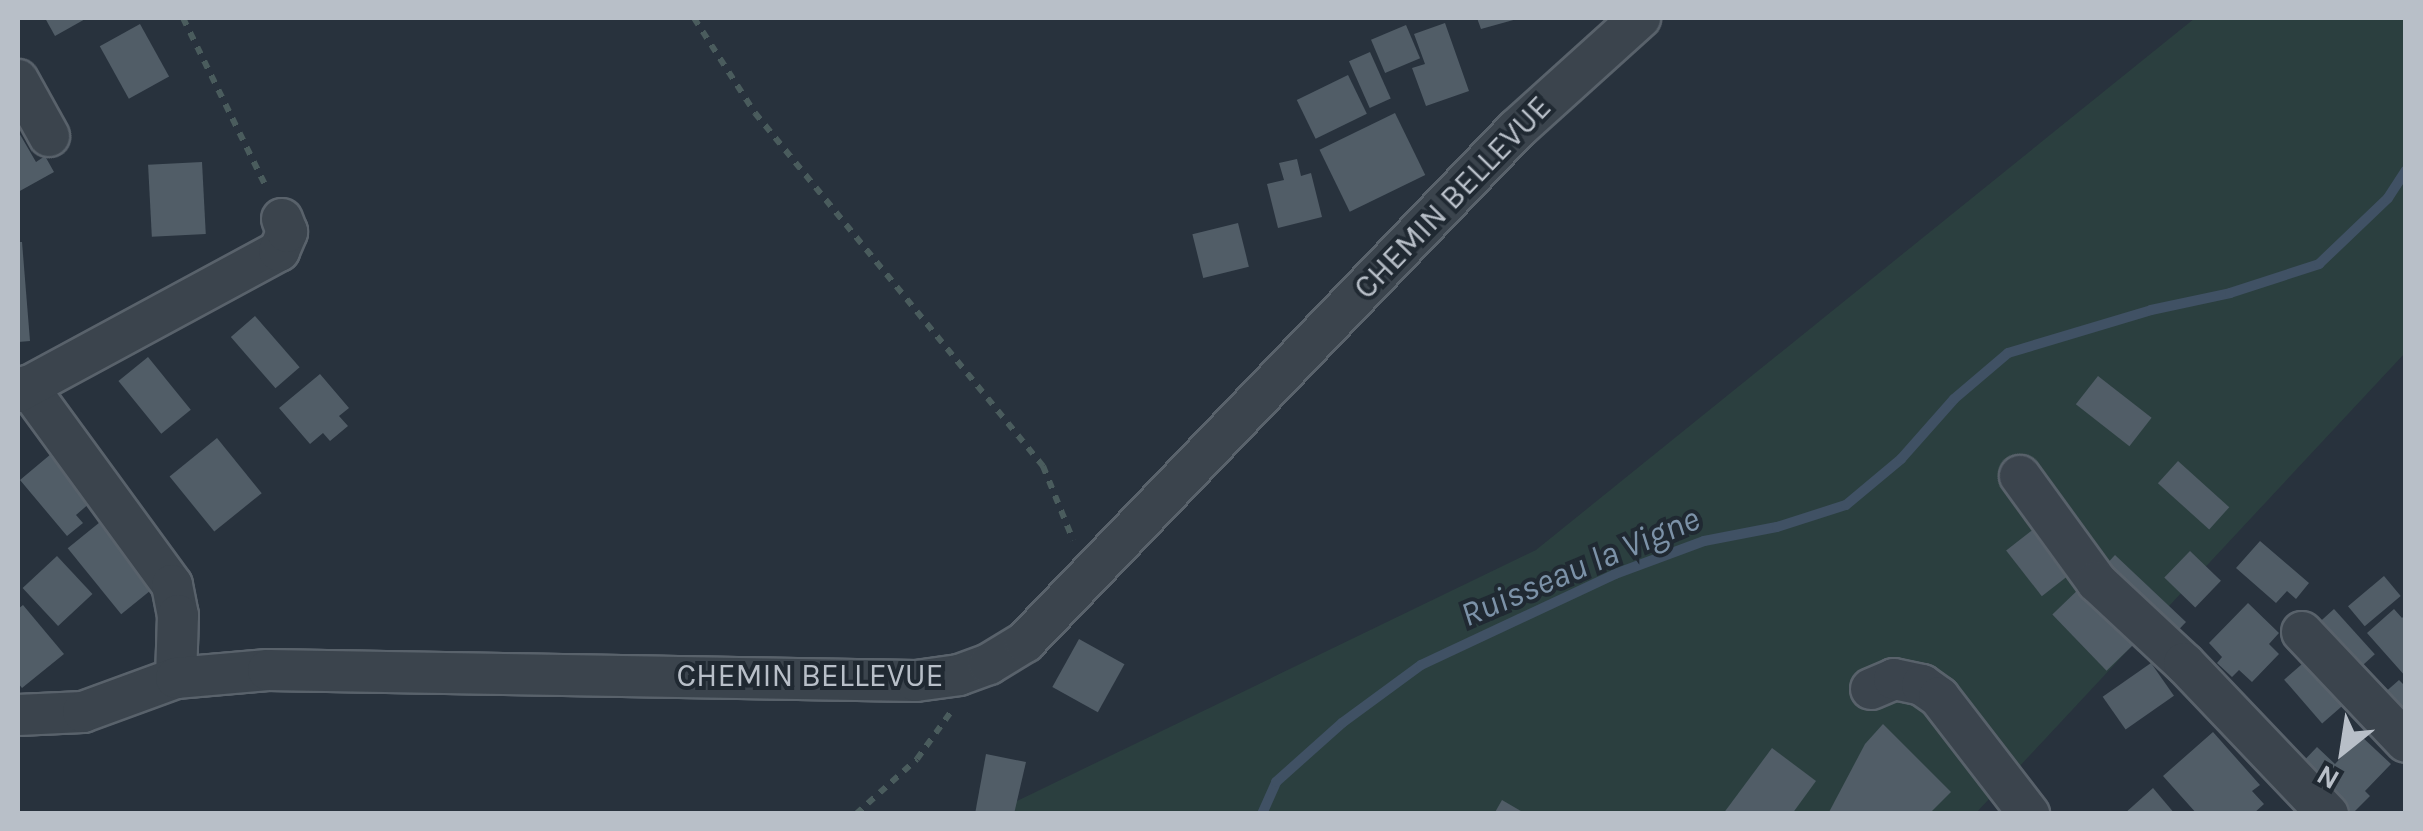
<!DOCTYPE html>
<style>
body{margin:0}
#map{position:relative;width:2423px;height:831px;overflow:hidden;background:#28323d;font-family:Karla,sans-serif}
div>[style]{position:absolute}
.green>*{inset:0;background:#2b3f3f}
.stream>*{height:10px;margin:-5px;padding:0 5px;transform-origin:5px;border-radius:5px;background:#405164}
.building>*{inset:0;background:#515d67;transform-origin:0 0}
.path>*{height:6px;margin-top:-3px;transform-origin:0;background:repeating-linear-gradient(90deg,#4a5c5d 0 8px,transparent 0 16px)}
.roads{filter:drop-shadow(2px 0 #59626b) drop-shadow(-2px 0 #59626b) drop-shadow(0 2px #59626b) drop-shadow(0 -2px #59626b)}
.minor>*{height:40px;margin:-20px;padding:0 20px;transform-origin:20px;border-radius:20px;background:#3b444d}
span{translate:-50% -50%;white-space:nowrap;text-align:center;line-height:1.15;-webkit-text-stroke:8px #202932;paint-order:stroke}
.street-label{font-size:32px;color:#b8bfc8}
.water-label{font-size:35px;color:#7c92a8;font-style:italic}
.frame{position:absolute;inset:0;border:20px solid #b8bfc8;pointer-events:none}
.north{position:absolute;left:2293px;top:701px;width:100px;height:100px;-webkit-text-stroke:8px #202932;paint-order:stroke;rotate:210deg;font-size:28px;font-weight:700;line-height:40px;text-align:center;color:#b8bfc8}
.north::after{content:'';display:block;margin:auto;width:35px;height:45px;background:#b8bfc8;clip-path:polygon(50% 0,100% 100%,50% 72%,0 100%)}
</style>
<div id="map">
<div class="green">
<div style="clip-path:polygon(2195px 18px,2405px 18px,2405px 353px,1976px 813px,990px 814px,1536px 550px)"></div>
</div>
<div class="stream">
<div style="left:1262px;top:814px;width:35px;rotate:-66deg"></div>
<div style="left:1276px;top:782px;width:89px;rotate:-41.8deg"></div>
<div style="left:1342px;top:723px;width:98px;rotate:-36.3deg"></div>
<div style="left:1421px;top:665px;width:214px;rotate:-25.1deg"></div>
<div style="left:1615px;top:574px;width:95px;rotate:-20.3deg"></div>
<div style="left:1704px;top:541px;width:74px;rotate:-10.9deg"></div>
<div style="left:1777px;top:527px;width:72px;rotate:-17.7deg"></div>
<div style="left:1846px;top:505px;width:72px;rotate:-39.9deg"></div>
<div style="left:1901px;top:459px;width:80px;rotate:-48.5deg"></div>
<div style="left:1954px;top:399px;width:71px;rotate:-40.4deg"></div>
<div style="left:2008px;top:353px;width:149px;rotate:-16.7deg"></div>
<div style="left:2151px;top:310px;width:81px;rotate:-12.1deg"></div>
<div style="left:2230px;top:293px;width:94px;rotate:-18deg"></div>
<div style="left:2319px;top:264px;width:95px;rotate:-43.7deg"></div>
<div style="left:2388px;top:198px;width:33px;rotate:-57deg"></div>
</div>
<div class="building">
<div style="clip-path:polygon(45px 18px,87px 18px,55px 36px)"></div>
<div style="clip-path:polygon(1477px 18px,1517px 18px,1517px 19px,1481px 29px)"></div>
<div style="clip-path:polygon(1445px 23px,1469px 91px,1426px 106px,1412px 68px,1425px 64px,1414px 34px)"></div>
<div style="left:140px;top:24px;width:60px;height:46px;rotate:61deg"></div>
<div style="left:1406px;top:25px;width:36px;height:38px;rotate:67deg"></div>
<div style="left:1370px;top:52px;width:51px;height:23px;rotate:66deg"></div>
<div style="left:1348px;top:75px;width:43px;height:57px;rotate:64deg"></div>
<div style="left:1395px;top:113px;width:69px;height:84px;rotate:64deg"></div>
<div style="clip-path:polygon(18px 131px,36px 162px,45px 156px,54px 172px,18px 192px)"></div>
<div style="clip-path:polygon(1297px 159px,1301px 176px,1311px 173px,1322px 217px,1278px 228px,1267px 184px,1284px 180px,1279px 163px)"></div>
<div style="left:202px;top:162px;width:72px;height:54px;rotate:87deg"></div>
<div style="left:1238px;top:223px;width:45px;height:47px;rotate:76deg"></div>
<div style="clip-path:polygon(18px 242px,22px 242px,30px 341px,18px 342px)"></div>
<div style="left:255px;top:316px;width:68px;height:32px;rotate:49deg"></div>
<div style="left:148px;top:357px;width:68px;height:38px;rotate:51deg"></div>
<div style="clip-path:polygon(320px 374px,349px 408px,339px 416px,348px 426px,330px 441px,323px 433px,310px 444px,279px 408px)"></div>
<div style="left:2098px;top:376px;width:68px;height:36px;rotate:38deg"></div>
<div style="left:217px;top:438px;width:71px;height:61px;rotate:51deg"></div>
<div style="clip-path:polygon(51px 454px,91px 502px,76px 515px,83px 523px,67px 536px,20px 480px)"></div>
<div style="left:2178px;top:461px;width:69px;height:30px;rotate:42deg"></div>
<div style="left:105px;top:518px;width:85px;height:48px;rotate:51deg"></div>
<div style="left:2040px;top:524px;width:58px;height:43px;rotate:52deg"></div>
<div style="clip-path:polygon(2260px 541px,2309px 583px,2296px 599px,2287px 591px,2276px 603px,2236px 568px)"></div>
<div style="left:2190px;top:551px;width:43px;height:37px;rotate:44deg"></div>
<div style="clip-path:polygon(2115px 555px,2186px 622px,2166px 643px,2102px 569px)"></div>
<div style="left:57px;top:556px;width:52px;height:47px;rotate:47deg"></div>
<div style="left:2384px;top:576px;width:26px;height:47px;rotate:50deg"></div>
<div style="left:2084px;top:584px;width:78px;height:44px;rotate:46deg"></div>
<div style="clip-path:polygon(2248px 603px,2279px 633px,2269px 644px,2279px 654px,2252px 682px,2239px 670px,2232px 677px,2217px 663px,2222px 657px,2209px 643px)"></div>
<div style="clip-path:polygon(23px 605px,64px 654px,22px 688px,18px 683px,18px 609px)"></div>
<div style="left:2334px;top:609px;width:61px;height:35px;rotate:48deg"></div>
<div style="clip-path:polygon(2394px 609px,2402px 618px,2406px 614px,2406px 677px,2367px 633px)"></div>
<div style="left:1079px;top:639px;width:52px;height:55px;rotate:29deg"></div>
<div style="left:2309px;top:658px;width:58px;height:33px;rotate:49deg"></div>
<div style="left:2151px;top:663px;width:40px;height:59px;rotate:55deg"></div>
<div style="clip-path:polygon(2399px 680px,2406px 687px,2406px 739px,2373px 703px)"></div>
<div style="clip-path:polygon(1883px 724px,1951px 792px,1929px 814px,1828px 814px,1865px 744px)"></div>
<div style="clip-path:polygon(2213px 732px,2260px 785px,2252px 791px,2264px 804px,2253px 814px,2197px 814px,2163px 776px)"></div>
<div style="clip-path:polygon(2361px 736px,2391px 764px,2365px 791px,2370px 796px,2352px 814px,2340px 814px,2295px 770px,2317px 747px,2335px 764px)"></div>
<div style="clip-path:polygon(1772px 748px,1816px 781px,1792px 814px,1723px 814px)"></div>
<div style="clip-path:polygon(986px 754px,1026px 762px,1014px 814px,975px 814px)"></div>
<div style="clip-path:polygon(2153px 788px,2175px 814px,2124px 814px)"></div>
<div style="clip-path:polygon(1502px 800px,1526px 814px,1494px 814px)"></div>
</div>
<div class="path">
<div style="left:183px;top:18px;width:188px;rotate:63.8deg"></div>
<div style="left:694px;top:18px;width:113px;rotate:57.3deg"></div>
<div style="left:755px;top:113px;width:456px;rotate:50.8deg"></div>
<div style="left:1043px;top:466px;width:80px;rotate:67.9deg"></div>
<div style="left:856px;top:814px;width:82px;rotate:-42deg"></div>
<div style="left:917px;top:759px;width:57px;rotate:-54.3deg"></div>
</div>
<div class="roads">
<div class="minor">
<div style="left:18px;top:80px;width:64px;rotate:61deg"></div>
<div style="left:27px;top:386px;width:246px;rotate:53.9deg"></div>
<div style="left:172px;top:585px;width:31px;rotate:79deg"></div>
<div style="left:178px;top:615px;width:63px;rotate:91.8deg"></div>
<div style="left:18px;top:392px;width:297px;rotate:-28.4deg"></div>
<div style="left:279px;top:251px;width:21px;rotate:-67deg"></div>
<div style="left:287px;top:232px;width:14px;rotate:-111deg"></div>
<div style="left:2020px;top:476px;width:131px;rotate:54deg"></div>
<div style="left:2097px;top:582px;width:119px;rotate:43deg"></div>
<div style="left:2184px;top:663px;width:209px;rotate:46.4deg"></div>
<div style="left:2302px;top:632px;width:151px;rotate:46.6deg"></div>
<div style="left:1871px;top:689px;width:25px;rotate:-23deg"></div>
<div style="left:1894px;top:679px;width:29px;rotate:12deg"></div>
<div style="left:1922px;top:685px;width:21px;rotate:35deg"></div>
<div style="left:1939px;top:697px;width:148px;rotate:52.4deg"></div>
<div style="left:18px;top:715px;width:65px;rotate:-2.6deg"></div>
<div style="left:83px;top:712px;width:99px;rotate:-20.1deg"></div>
<div style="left:176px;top:678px;width:92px;rotate:-5deg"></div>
<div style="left:268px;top:670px;width:648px;rotate:0.97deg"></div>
<div style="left:916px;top:681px;width:43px;rotate:-7.9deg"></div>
<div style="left:959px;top:675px;width:32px;rotate:-20deg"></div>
<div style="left:989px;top:664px;width:42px;rotate:-31.4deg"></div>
<div style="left:1025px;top:642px;width:711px;rotate:-46.2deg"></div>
<div style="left:1517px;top:129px;width:166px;rotate:-42.1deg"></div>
</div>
</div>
<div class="street-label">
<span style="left:1453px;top:198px;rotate:-46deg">CHEMIN BELLEVUE</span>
<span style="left:810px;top:676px">CHEMIN BELLEVUE</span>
</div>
<div class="water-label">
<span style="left:1580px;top:567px;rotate:-23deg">Ruisseau la Vigne</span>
</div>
<div class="frame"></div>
<div class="north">N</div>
</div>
